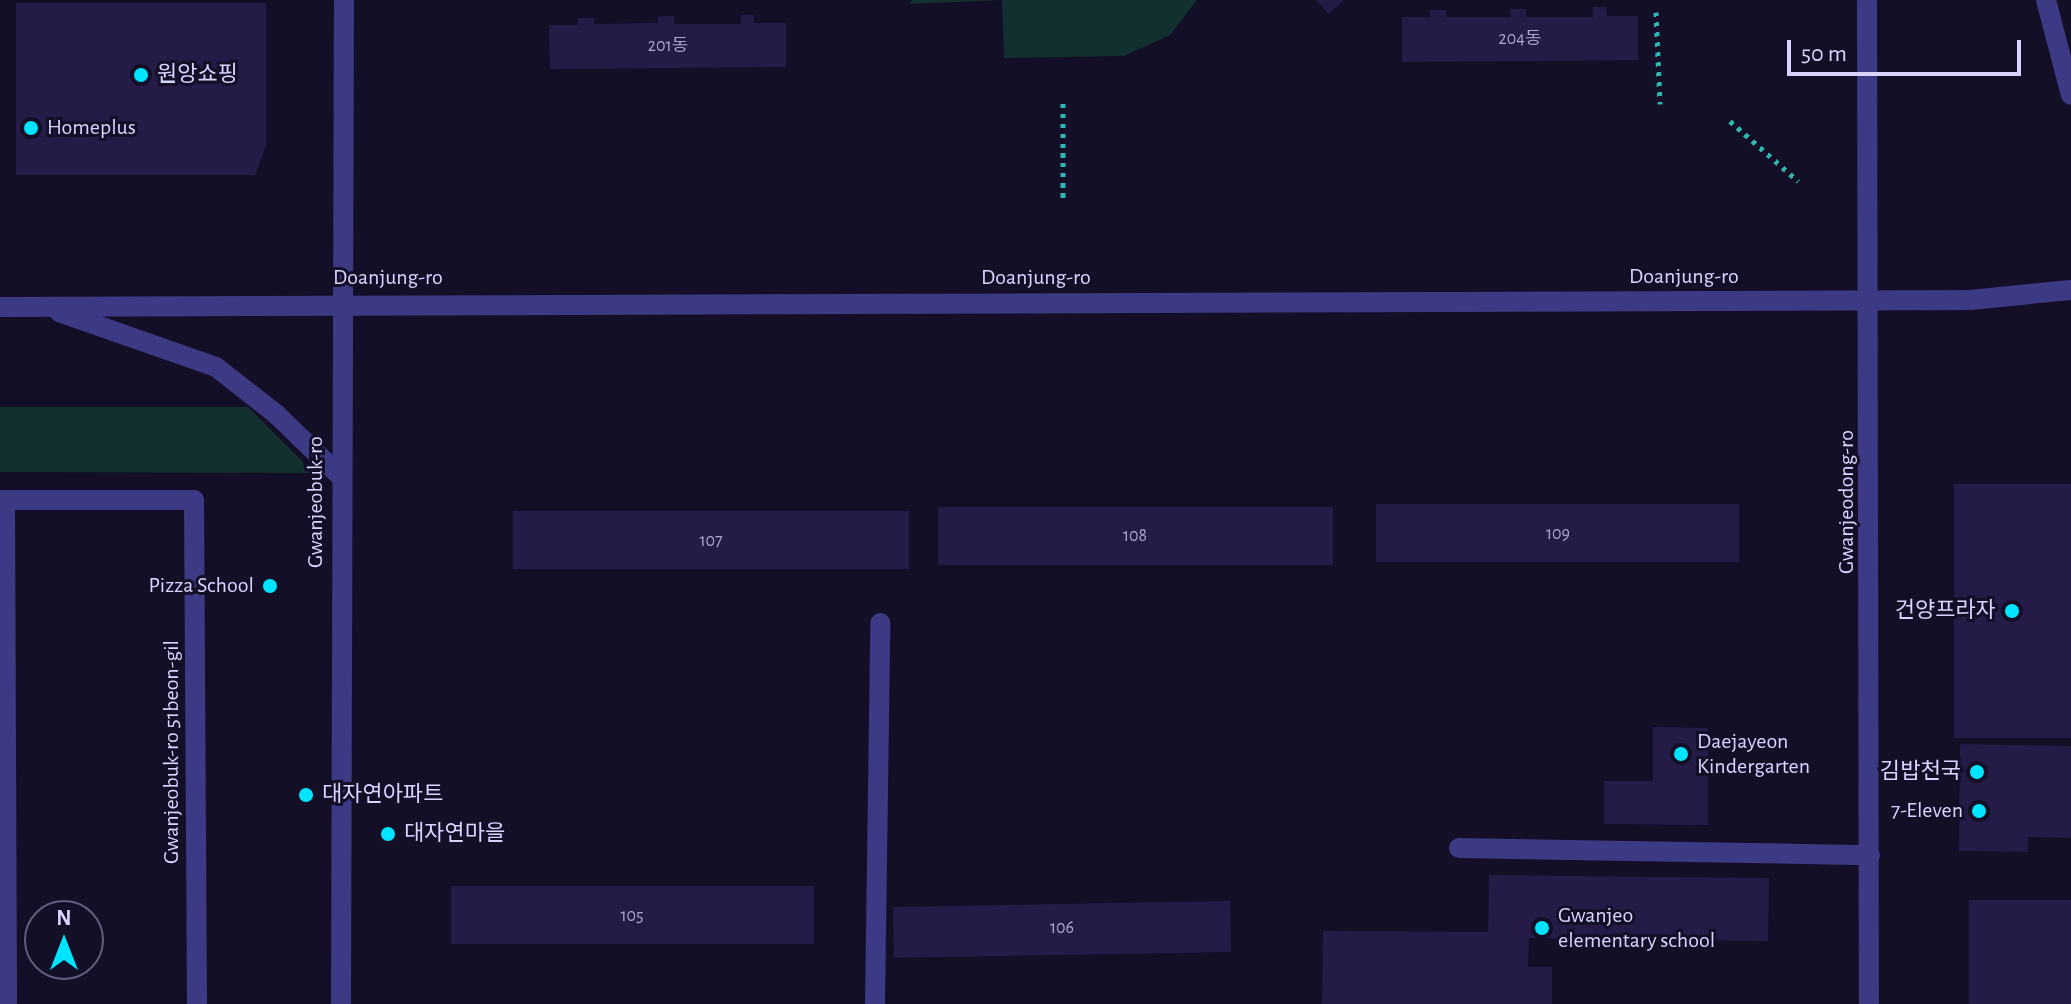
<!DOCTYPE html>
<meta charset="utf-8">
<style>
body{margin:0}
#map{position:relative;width:2071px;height:1004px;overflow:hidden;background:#130f26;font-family:"Alegreya Sans","Noto Sans KR",sans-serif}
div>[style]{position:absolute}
.green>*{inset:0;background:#12302f}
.building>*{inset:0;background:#241b47;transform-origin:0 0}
.path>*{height:5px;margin-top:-2.5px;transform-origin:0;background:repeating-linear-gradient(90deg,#2fb8b0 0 4px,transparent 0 10px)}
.minor>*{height:20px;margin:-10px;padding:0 10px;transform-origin:10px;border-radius:10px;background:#3d3a85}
.dots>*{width:22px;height:22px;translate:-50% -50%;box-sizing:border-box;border:4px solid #130f26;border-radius:50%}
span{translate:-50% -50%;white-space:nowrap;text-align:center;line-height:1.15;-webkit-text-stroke:6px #130f26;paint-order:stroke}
.number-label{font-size:18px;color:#aca6d1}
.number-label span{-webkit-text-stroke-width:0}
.poi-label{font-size:22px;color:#d9d4ff}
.left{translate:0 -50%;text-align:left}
.right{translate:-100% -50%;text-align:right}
.street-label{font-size:22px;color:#d9d4ff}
.north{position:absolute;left:24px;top:900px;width:80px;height:80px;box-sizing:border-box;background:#130f26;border:2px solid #625e7d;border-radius:50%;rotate:0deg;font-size:22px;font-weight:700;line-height:32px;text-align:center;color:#d9d4ff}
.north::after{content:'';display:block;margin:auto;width:28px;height:36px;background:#00e5ff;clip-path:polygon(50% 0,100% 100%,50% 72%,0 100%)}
.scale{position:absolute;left:1787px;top:40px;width:234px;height:36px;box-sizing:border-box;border:4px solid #d9d4ff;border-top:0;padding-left:10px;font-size:24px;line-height:28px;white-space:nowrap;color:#d9d4ff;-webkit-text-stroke:6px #130f26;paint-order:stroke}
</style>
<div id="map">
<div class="green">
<div style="clip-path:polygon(912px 0,1197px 0,1170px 35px,1124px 56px,1004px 58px,1002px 0,909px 4px)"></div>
<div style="clip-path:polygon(0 407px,248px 407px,314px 473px,0 472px)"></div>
</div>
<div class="building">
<div style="clip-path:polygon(1316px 0,1344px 0,1329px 14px)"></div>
<div style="clip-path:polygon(16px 3px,266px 3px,266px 146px,255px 175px,16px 175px)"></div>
<div style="clip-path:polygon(1593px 7px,1606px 7px,1607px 16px,1638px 16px,1638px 60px,1402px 62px,1402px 17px,1430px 17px,1430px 10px,1446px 10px,1446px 17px,1511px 17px,1510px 9px,1526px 9px,1526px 17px,1593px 17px)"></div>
<div style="clip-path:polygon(741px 15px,754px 15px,754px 23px,786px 23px,786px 67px,550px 69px,549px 25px,578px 25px,578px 18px,594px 18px,594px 24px,658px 23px,658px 16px,674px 16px,674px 24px,741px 24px)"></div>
<div style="left:1954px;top:484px;width:117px;height:254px"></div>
<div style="left:1739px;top:504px;width:58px;height:363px;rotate:90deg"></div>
<div style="left:938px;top:507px;width:395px;height:58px"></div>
<div style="left:513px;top:511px;width:396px;height:58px"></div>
<div style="clip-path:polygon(1653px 727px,1708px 728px,1708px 825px,1604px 824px,1604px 781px,1653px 781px)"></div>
<div style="clip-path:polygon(1960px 744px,2071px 746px,2071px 838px,2028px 837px,2028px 852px,1959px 851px)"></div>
<div style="clip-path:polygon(1489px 875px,1769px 878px,1768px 941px,1529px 938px,1528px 967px,1552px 967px,1552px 1004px,1322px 1004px,1323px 931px,1488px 932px)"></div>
<div style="left:814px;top:886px;width:58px;height:363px;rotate:90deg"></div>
<div style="left:1969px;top:900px;width:102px;height:104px"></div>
<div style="left:1230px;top:901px;width:51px;height:337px;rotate:89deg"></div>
</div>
<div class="path">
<div style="left:1656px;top:12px;width:92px;rotate:87.5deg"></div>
<div style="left:1063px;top:103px;width:98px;rotate:90deg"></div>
<div style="left:1730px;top:121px;width:91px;rotate:41.4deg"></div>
</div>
<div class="minor">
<div style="left:1867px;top:0;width:1004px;rotate:89.89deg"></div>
<div style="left:2046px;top:0;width:98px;rotate:75.3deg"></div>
<div style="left:0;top:307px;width:1970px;rotate:-0.2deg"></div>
<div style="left:1970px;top:300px;width:101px;rotate:-5.7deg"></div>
<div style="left:59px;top:312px;width:166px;rotate:19.3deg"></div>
<div style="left:216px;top:367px;width:76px;rotate:38.1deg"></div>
<div style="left:276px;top:414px;width:89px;rotate:44.1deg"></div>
<div style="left:0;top:500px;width:194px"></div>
<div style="left:194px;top:500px;width:504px;rotate:89.66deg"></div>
<div style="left:5px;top:500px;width:504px;rotate:89.77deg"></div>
<div style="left:1459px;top:848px;width:411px;rotate:1deg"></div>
<div style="left:341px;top:1004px;width:1004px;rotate:-89.83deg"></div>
<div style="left:875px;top:1004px;width:381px;rotate:-89.2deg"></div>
</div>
<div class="dots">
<div style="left:141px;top:75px;background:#00e5ff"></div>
<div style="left:31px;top:128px;background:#00e5ff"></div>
<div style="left:270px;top:586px;background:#00e5ff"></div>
<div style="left:2012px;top:611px;background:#00e5ff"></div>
<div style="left:1681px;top:754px;background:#00e5ff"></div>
<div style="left:1977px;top:772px;background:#00e5ff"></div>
<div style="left:306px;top:795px;background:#00e5ff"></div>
<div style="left:1979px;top:811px;background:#00e5ff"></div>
<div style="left:388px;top:834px;background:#00e5ff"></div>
<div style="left:1542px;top:928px;background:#00e5ff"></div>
</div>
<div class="number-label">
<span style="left:1520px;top:39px">204동</span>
<span style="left:668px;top:46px">201동</span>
<span style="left:1558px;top:534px">109</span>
<span style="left:1135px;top:536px">108</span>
<span style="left:711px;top:541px">107</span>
<span style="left:632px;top:916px">105</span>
<span style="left:1062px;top:928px">106</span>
</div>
<div class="poi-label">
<span class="left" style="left:157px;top:75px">원앙쇼핑</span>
<span class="left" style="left:47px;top:128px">Homeplus</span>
<span class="right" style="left:254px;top:586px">Pizza School</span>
<span class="right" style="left:1996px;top:611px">건양프라자</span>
<span class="left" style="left:1697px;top:754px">Daejayeon<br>Kindergarten</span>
<span class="right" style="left:1961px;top:772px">김밥천국</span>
<span class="left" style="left:322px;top:795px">대자연아파트</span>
<span class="right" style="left:1963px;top:811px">7-Eleven</span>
<span class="left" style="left:404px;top:834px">대자연마을</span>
<span class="left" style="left:1558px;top:928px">Gwanjeo<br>elementary school</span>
</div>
<div class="street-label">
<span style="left:1684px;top:277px">Doanjung-ro</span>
<span style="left:388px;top:278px">Doanjung-ro</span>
<span style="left:1036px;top:278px">Doanjung-ro</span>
<span style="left:316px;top:502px;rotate:-90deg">Gwanjeobuk-ro</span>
<span style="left:1847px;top:502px;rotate:-90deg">Gwanjeodong-ro</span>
<span style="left:172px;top:752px;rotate:-90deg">Gwanjeobuk-ro 51beon-gil</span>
</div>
<div class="north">N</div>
<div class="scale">50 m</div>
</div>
